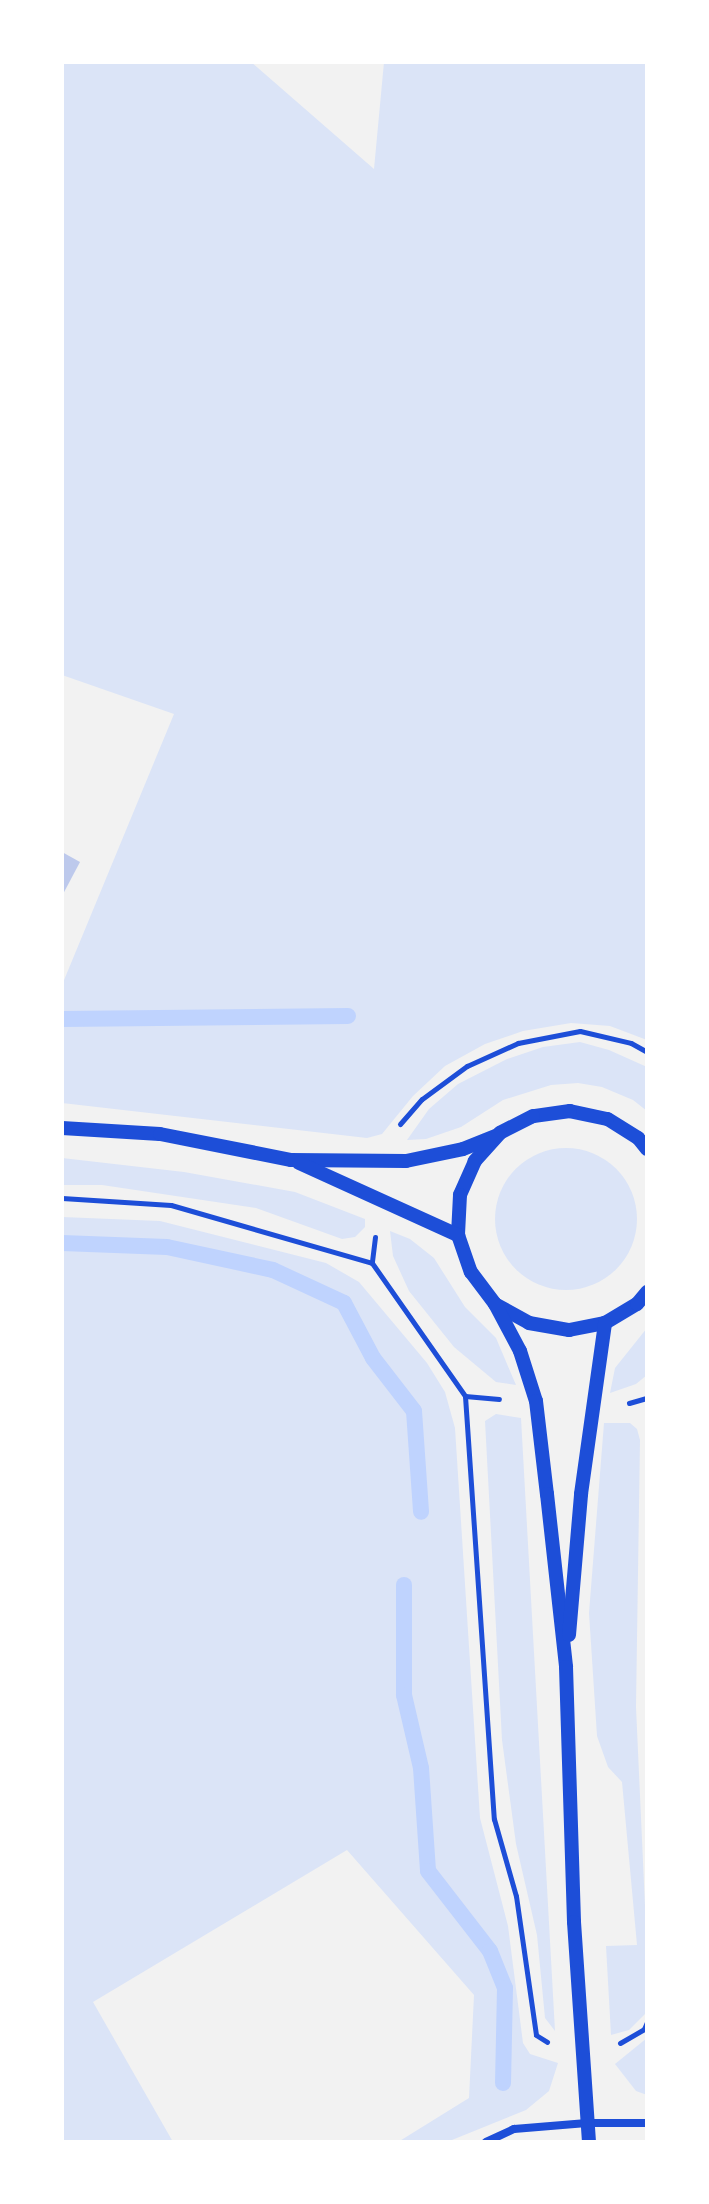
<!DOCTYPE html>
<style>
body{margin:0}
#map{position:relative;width:709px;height:2204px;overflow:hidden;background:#f2f2f2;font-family:"Roboto Condensed",sans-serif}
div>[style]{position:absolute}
.green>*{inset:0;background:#dbe4f7}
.round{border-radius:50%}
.stream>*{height:16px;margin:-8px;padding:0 8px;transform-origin:8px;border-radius:8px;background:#bfd3fe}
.building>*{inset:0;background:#bdc9ec}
.path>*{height:5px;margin:-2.5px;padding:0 2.5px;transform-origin:2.5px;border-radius:2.5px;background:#1d4ed8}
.minor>*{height:8px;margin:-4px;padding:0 4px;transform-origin:4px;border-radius:4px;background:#1d4ed8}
.tertiary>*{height:14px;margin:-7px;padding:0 7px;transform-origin:7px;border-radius:7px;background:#1d4ed8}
span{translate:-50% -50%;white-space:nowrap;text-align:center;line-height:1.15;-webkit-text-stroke:7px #fff;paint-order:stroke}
.frame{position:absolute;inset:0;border:64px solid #fff;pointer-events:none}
</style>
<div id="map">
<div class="green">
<div style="clip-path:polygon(62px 62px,251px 62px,374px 169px,384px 62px,647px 62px,647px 1040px,610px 1026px,571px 1023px,523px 1031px,485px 1044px,445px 1066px,413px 1096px,382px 1134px,367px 1138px,62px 1103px,62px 985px,174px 714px,62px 675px)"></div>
<div style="clip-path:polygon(580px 1042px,609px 1050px,647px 1067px,647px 1111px,633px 1100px,602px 1087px,578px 1083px,551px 1085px,503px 1100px,461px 1127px,426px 1139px,407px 1140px,429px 1109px,458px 1084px,507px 1059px,543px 1047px)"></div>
<div class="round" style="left:495px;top:1148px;width:142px;height:142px"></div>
<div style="clip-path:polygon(62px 1158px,184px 1172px,295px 1192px,365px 1219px,365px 1227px,355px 1237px,342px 1239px,256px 1208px,102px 1185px,62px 1185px)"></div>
<div style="clip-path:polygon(62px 1217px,160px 1221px,326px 1263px,359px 1282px,427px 1363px,445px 1392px,455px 1428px,480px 1818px,508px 1926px,523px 2043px,530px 2054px,558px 2063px,549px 2091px,526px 2110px,447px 2142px,398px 2142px,469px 2098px,474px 1995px,347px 1850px,93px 2002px,173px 2142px,62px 2142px)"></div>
<div style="clip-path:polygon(390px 1231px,410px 1239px,434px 1258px,465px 1307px,496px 1338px,516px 1385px,496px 1382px,454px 1347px,409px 1291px,393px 1256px)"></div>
<div style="clip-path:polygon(647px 1328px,647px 1375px,636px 1384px,610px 1393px,615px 1368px)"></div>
<div style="clip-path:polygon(496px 1414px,521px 1418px,555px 2031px,545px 2018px,537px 1935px,516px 1844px,502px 1740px,485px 1421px)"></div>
<div style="clip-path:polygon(604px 1423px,630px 1423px,637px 1429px,640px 1440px,636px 1707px,647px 1950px,645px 2014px,629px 2030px,611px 2035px,606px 1946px,637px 1945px,622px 1782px,608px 1767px,597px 1736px,589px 1613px)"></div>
<div style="clip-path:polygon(647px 2038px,647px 2095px,636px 2091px,615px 2064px)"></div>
</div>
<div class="stream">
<div style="left:62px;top:1019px;width:286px;rotate:-0.6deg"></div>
<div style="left:62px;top:1243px;width:105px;rotate:2.2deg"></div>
<div style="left:167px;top:1247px;width:108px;rotate:12.2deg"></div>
<div style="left:273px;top:1270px;width:78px;rotate:24.9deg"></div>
<div style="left:344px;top:1303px;width:62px;rotate:62.2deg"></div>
<div style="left:373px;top:1358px;width:67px;rotate:52.3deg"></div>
<div style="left:414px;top:1411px;width:101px;rotate:86deg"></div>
<div style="left:404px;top:1585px;width:110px;rotate:90deg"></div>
<div style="left:404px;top:1695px;width:75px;rotate:76.9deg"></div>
<div style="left:421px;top:1768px;width:103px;rotate:86.1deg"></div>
<div style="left:428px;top:1871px;width:101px;rotate:52.2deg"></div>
<div style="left:490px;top:1951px;width:40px;rotate:68deg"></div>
<div style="left:505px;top:1988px;width:95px;rotate:91.2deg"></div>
</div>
<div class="building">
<div style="clip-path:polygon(62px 852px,80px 862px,62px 896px)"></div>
</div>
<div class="path">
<div style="left:400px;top:1124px;width:33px;rotate:-49deg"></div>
<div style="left:422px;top:1099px;width:56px;rotate:-36.3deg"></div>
<div style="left:467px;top:1066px;width:56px;rotate:-24.3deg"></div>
<div style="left:518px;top:1043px;width:63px;rotate:-11deg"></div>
<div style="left:580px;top:1031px;width:52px;rotate:13.2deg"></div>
<div style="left:631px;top:1043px;width:18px;rotate:29deg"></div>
<div style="left:62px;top:1198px;width:109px;rotate:3.7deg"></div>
<div style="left:171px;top:1205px;width:209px;rotate:16.1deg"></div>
<div style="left:375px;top:1237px;width:26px;rotate:97deg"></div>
<div style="left:372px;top:1263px;width:162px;rotate:55deg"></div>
<div style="left:465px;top:1396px;width:424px;rotate:86.1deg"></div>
<div style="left:494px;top:1819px;width:80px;rotate:74.1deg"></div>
<div style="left:516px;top:1896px;width:140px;rotate:81.8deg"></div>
<div style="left:536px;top:2035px;width:13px;rotate:32deg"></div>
<div style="left:465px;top:1396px;width:34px;rotate:5deg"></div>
<div style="left:629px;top:1403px;width:19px;rotate:-16deg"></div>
<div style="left:620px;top:2043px;width:28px;rotate:-30deg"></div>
<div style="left:644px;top:2029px;width:8px;rotate:-67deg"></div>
</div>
<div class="minor">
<div style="left:486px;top:2142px;width:31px;rotate:-25deg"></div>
<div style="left:514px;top:2129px;width:73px;rotate:-4.7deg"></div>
<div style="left:587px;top:2123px;width:60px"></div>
</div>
<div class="tertiary">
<div style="left:62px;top:1128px;width:98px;rotate:3.5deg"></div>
<div style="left:160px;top:1134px;width:134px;rotate:11.2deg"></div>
<div style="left:291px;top:1160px;width:115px;rotate:0.5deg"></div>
<div style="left:406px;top:1161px;width:58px;rotate:-11.9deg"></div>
<div style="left:463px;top:1149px;width:35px;rotate:-22deg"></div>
<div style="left:647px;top:1149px;width:14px;rotate:-129deg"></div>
<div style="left:638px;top:1138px;width:36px;rotate:-148deg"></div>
<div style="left:607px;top:1119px;width:38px;rotate:-168deg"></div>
<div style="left:570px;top:1111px;width:37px;rotate:172deg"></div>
<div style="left:533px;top:1116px;width:37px;rotate:153deg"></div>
<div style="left:500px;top:1133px;width:38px;rotate:132deg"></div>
<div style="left:475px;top:1161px;width:37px;rotate:114deg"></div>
<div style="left:460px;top:1195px;width:40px;rotate:92.9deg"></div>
<div style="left:458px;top:1235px;width:39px;rotate:71deg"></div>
<div style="left:471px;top:1272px;width:40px;rotate:53deg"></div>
<div style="left:495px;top:1304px;width:39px;rotate:29deg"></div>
<div style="left:529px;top:1323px;width:41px;rotate:9.9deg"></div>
<div style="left:569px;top:1330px;width:37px;rotate:-11deg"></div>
<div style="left:605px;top:1323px;width:37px;rotate:-31deg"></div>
<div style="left:637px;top:1304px;width:16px;rotate:-50deg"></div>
<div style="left:299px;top:1163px;width:175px;rotate:24.4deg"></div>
<div style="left:495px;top:1304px;width:53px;rotate:62deg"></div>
<div style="left:520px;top:1351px;width:52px;rotate:72.3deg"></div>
<div style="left:536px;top:1401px;width:94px;rotate:83.3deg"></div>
<div style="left:547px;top:1494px;width:174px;rotate:83.7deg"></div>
<div style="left:566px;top:1667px;width:255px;rotate:88.2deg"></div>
<div style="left:574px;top:1922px;width:221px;rotate:86.1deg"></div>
<div style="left:569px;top:1635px;width:142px;rotate:-85.1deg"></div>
<div style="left:581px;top:1494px;width:173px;rotate:-82deg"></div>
</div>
<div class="frame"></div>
</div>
